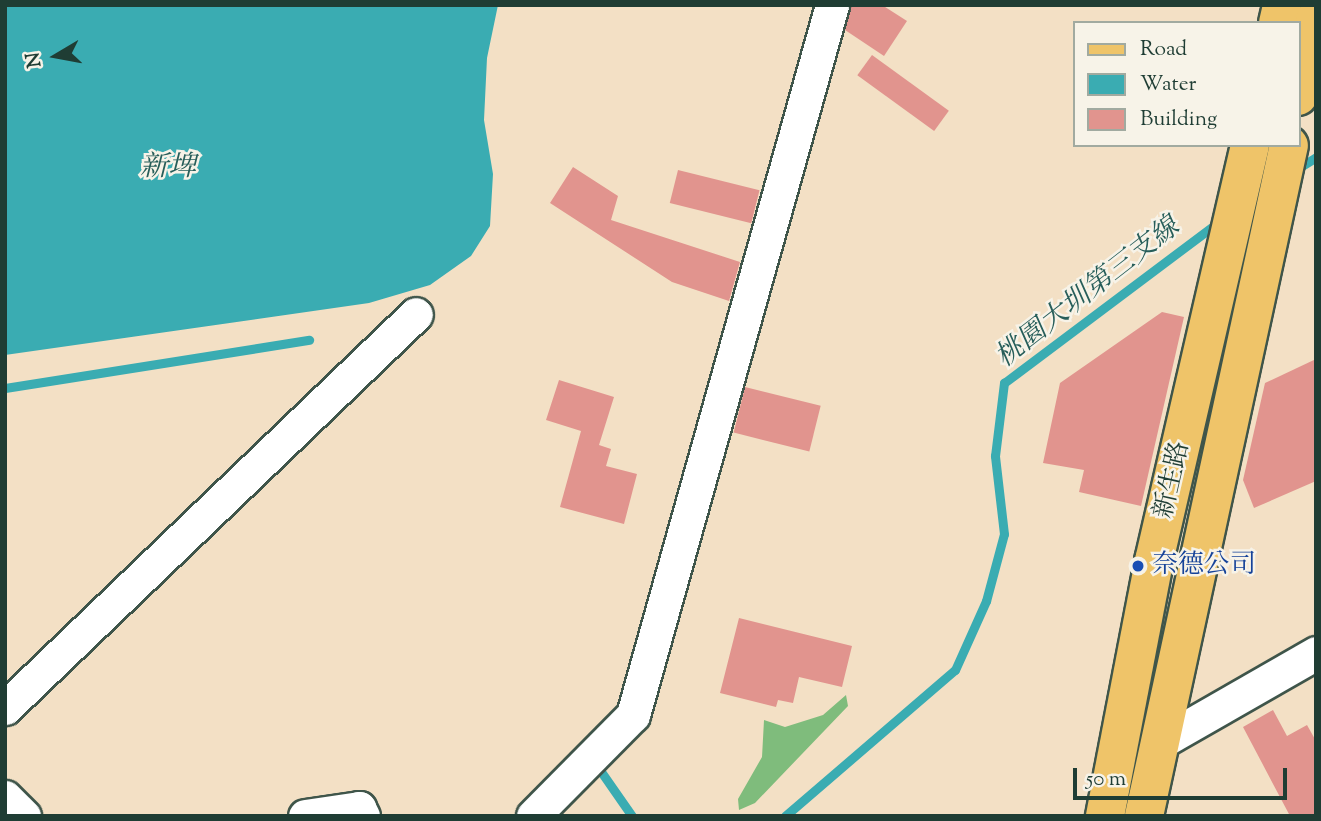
<!DOCTYPE html>
<meta charset="utf-8">
<style>
body{margin:0}
#map{position:relative;width:1321px;height:821px;overflow:hidden;background:#f3e0c5;font-family:"Sorts Mill Goudy","Noto Serif TC",serif}
div>[style]{position:absolute}
.forest>*{inset:0;background:#7fbc7c}
.water>*{inset:0;background:#3aacb2}
.stream>*{height:9px;margin:-4.5px;padding:0 4.5px;transform-origin:4.5px;border-radius:4.5px;background:#3aacb2}
.building>*{inset:0;background:#e1948e;transform-origin:0 0}
.roads{filter:drop-shadow(2px 0 #3f554a) drop-shadow(-2px 0 #3f554a) drop-shadow(0 2px #3f554a) drop-shadow(0 -2px #3f554a)}
.minor>*{height:33px;margin:-16.5px;padding:0 16.5px;transform-origin:16.5px;border-radius:16.5px;background:#fff}
.major>*{height:38px;margin:-19px;padding:0 19px;transform-origin:19px;border-radius:19px;background:#efc469}
.dots>*{width:19px;height:19px;translate:-50% -50%;box-sizing:border-box;border:4px solid #f7f3e8;border-radius:50%}
span{translate:-50% -50%;white-space:nowrap;text-align:center;line-height:1.15;-webkit-text-stroke:5px #f7f3e8;paint-order:stroke}
.street-label{font-size:26px;color:#1f3d34}
.transit-label{font-size:26px;color:#164399}
.left{translate:0 -50%;text-align:left}
.water-label{font-size:28px;color:#275e5a;font-style:italic}
.frame{position:absolute;inset:0;border:7px solid #1f3d34;pointer-events:none}
.legend{position:absolute;left:1073px;top:21px;width:228px;height:126px;box-sizing:border-box;background:#f7f3e8;border:2px solid #a1aaa0;margin:0;padding:9px 12px;list-style:none;font-size:21px;color:#1f3d34}
.legend li{display:flex;align-items:center;gap:14px;height:35px}
.legend b{width:35px;border:2px solid #a1aaa0}
.north{position:absolute;left:21px;top:21px;width:70px;height:70px;-webkit-text-stroke:5px #f7f3e8;paint-order:stroke;rotate:260deg;font-size:19px;font-weight:700;line-height:28px;text-align:center;color:#1f3d34}
.north::after{content:'';display:block;margin:auto;width:24px;height:32px;background:#1f3d34;clip-path:polygon(50% 0,100% 100%,50% 72%,0 100%)}
.scale{position:absolute;left:1073px;top:768px;width:214px;height:32px;box-sizing:border-box;border:4px solid #1f3d34;border-top:0;padding-left:9px;font-size:21px;line-height:24px;white-space:nowrap;color:#1f3d34;-webkit-text-stroke:5px #f7f3e8;paint-order:stroke}
</style>
<div id="map">
<div class="forest">
<div style="clip-path:polygon(846px 695px,848px 706px,755px 803px,739px 810px,738px 799px,762px 757px,764px 720px,785px 727px,823px 715px)"></div>
</div>
<div class="water">
<div style="clip-path:polygon(5px 5px,498px 5px,487px 58px,484px 120px,493px 174px,490px 226px,471px 256px,430px 285px,369px 303px,5px 355px)"></div>
</div>
<div class="stream">
<div style="left:1297px;top:169px;width:22px;rotate:-32deg"></div>
<div style="left:5px;top:388px;width:308px;rotate:-9deg"></div>
<div style="left:595px;top:763px;width:65px;rotate:55.1deg"></div>
<div style="left:785px;top:816px;width:224px;rotate:-40.7deg"></div>
<div style="left:955px;top:670px;width:76px;rotate:-65.8deg"></div>
<div style="left:986px;top:601px;width:69px;rotate:-75deg"></div>
<div style="left:1004px;top:534px;width:79px;rotate:-96.6deg"></div>
<div style="left:995px;top:456px;width:74px;rotate:-83deg"></div>
<div style="left:1004px;top:383px;width:271px;rotate:-36.9deg"></div>
</div>
<div class="building">
<div style="clip-path:polygon(851px 5px,882px 5px,907px 21px,884px 56px,845px 30px)"></div>
<div style="left:872px;top:55px;width:95px;height:25px;rotate:36deg"></div>
<div style="clip-path:polygon(573px 167px,618px 196px,611px 220px,740px 262px,729px 301px,672px 282px,550px 203px)"></div>
<div style="left:678px;top:170px;width:84px;height:34px;rotate:14deg"></div>
<div style="clip-path:polygon(1162px 312px,1184px 317px,1141px 506px,1079px 492px,1084px 470px,1043px 463px,1060px 383px)"></div>
<div style="clip-path:polygon(1316px 359px,1316px 481px,1254px 508px,1243px 480px,1265px 383px)"></div>
<div style="clip-path:polygon(559px 380px,614px 397px,599px 445px,611px 449px,606px 466px,637px 474px,624px 524px,560px 507px,581px 431px,546px 420px)"></div>
<div style="left:745px;top:387px;width:78px;height:47px;rotate:14deg"></div>
<div style="clip-path:polygon(739px 618px,852px 646px,842px 687px,799px 677px,793px 703px,778px 700px,776px 707px,720px 693px)"></div>
<div style="clip-path:polygon(1273px 710px,1287px 736px,1307px 725px,1316px 741px,1316px 816px,1290px 816px,1243px 727px)"></div>
</div>
<div class="roads">
<div class="minor">
<div style="left:5px;top:708px;width:569px;rotate:-43.79deg"></div>
<div style="left:1159px;top:743px;width:181px;rotate:-29.8deg"></div>
<div style="left:5px;top:797px;width:27px;rotate:45deg"></div>
<div style="left:305px;top:816px;width:55px;rotate:-8.4deg"></div>
<div style="left:359px;top:808px;width:9px;rotate:63deg"></div>
<div style="left:533px;top:816px;width:142px;rotate:-45.3deg"></div>
<div style="left:633px;top:715px;width:737px;rotate:-74.34deg"></div>
</div>
<div class="major">
<div style="left:1278px;top:23px;width:18px;rotate:-77deg"></div>
<div style="left:1298px;top:96px;width:80px;rotate:-77deg"></div>
<div style="left:1105px;top:816px;width:260px;rotate:-79.1deg"></div>
<div style="left:1154px;top:561px;width:427px;rotate:-77deg"></div>
<div style="left:1144px;top:816px;width:686px;rotate:-77.81deg"></div>
</div>
</div>
<div class="dots">
<div style="left:1138px;top:566px;background:#1a4fb4"></div>
</div>
<div class="street-label">
<span style="left:1173px;top:480px;rotate:-77deg">新生路</span>
</div>
<div class="transit-label">
<span class="left" style="left:1152px;top:566px">奈德公司</span>
</div>
<div class="water-label">
<span style="left:168px;top:168px">新埤</span>
<span style="left:1088px;top:293px;rotate:-38deg">桃園大圳第三支線</span>
</div>
<div class="frame"></div>
<ul class="legend">
<li><b style="height:9px;background:#efc469"></b>Road</li>
<li><b style="height:19px;background:#3aacb2"></b>Water</li>
<li><b style="height:19px;background:#e1948e"></b>Building</li>
</ul>
<div class="north">N</div>
<div class="scale">50 m</div>
</div>
